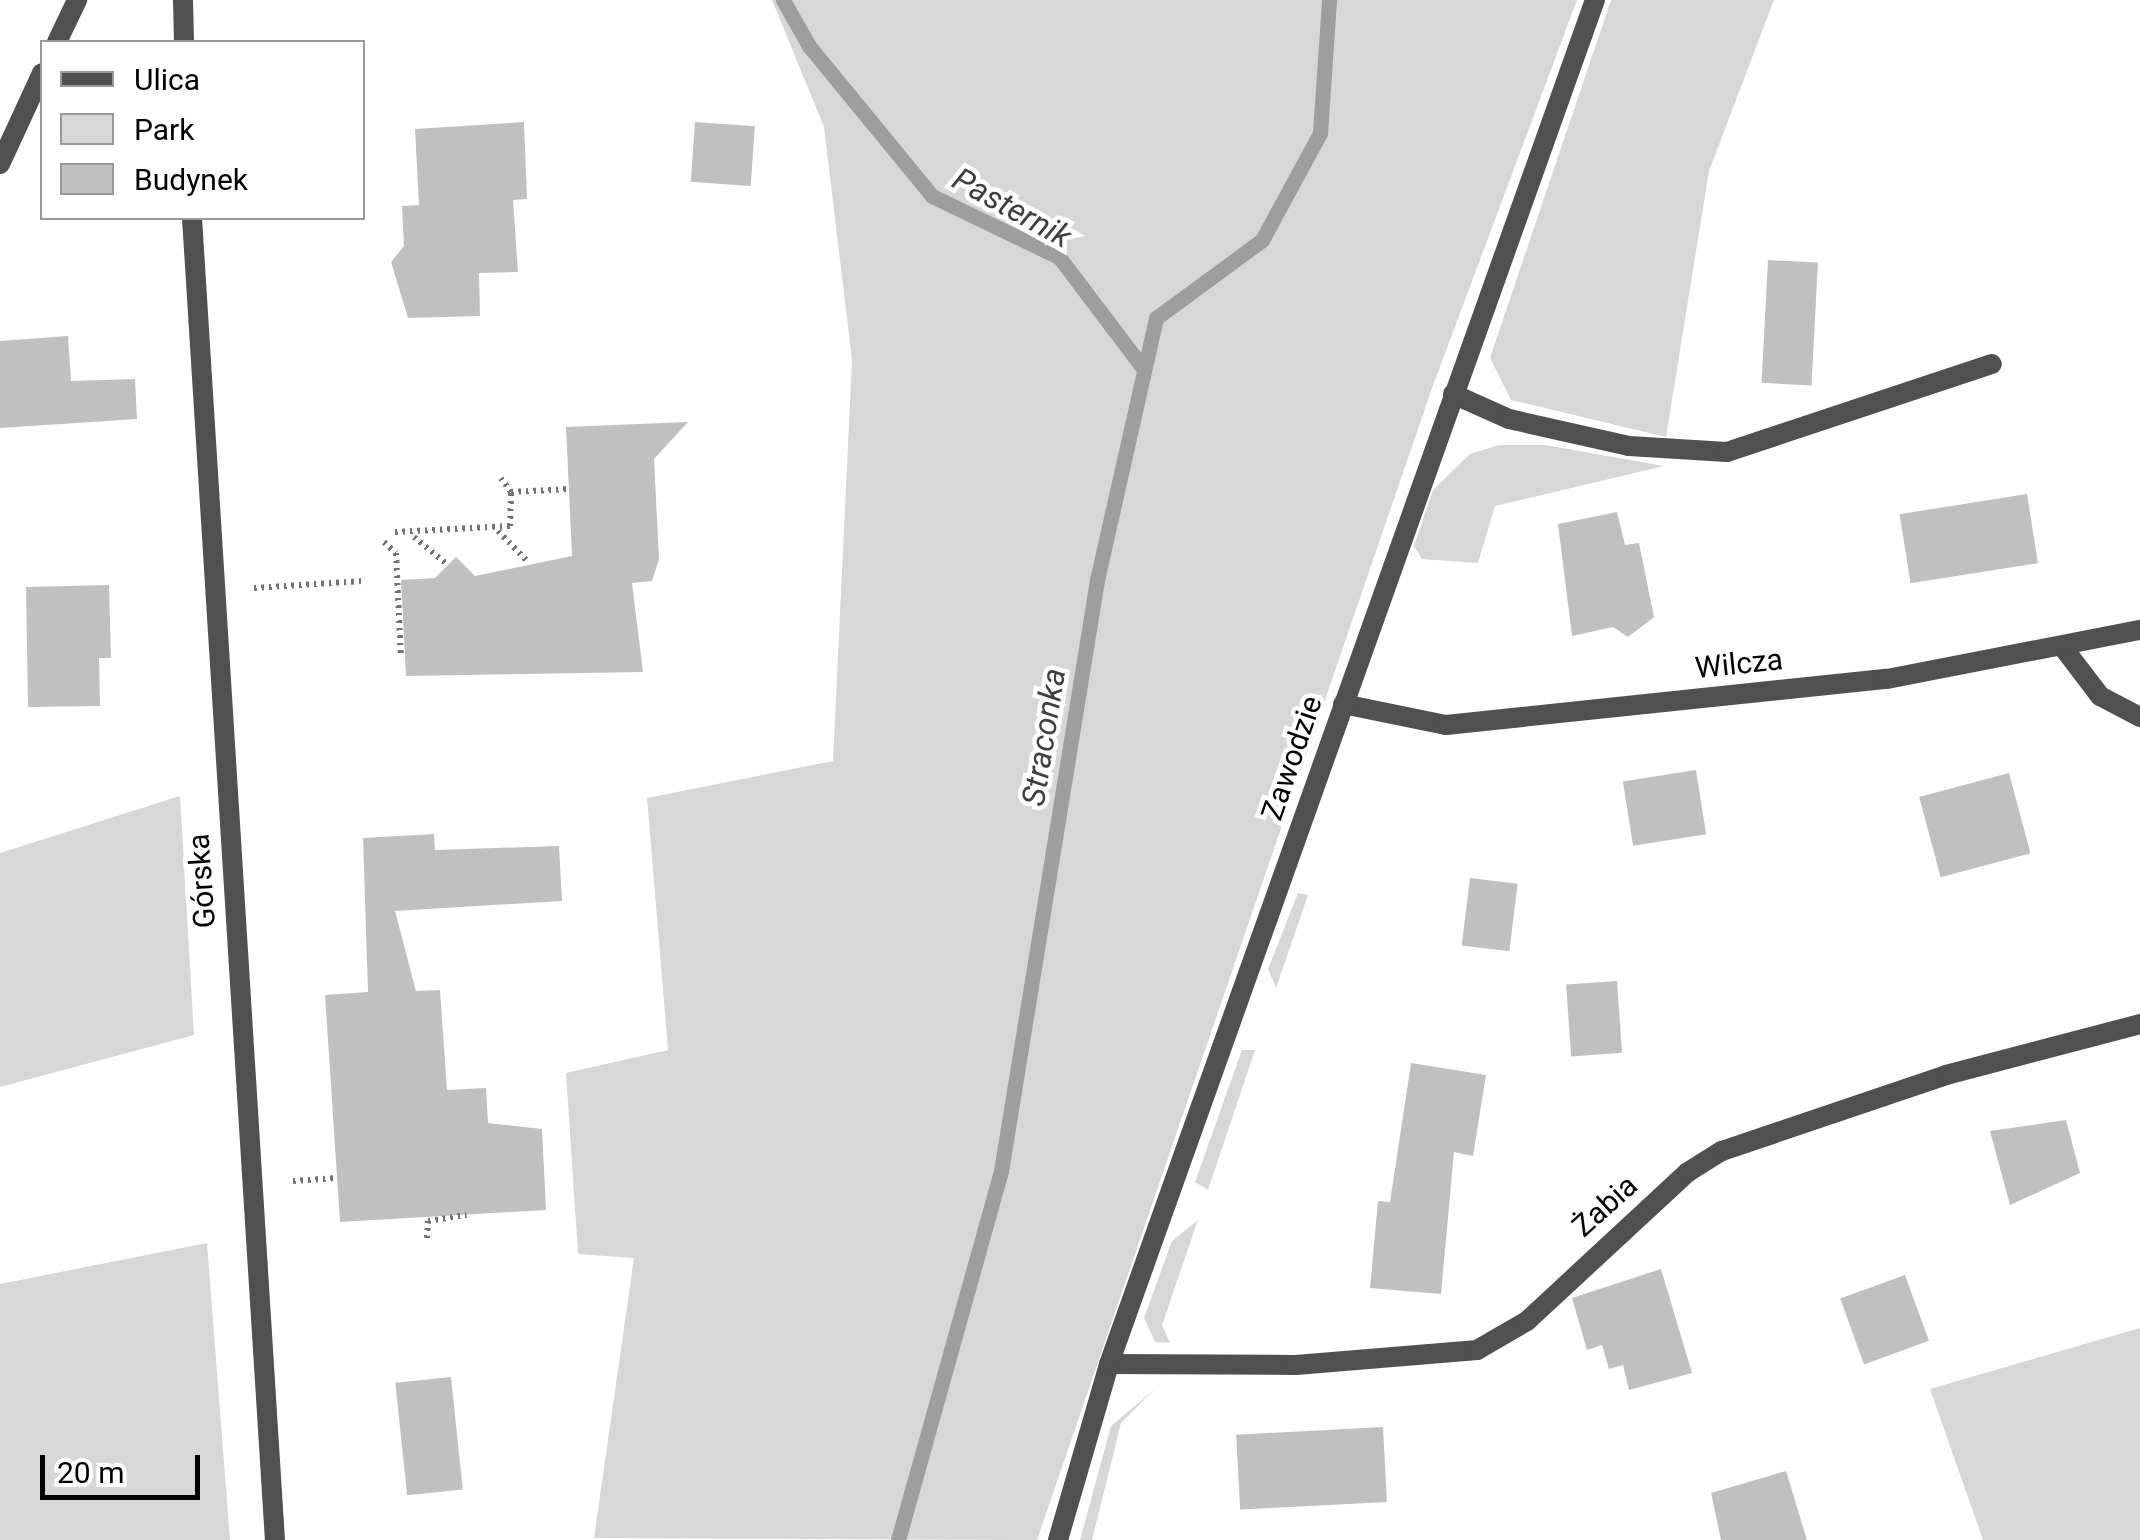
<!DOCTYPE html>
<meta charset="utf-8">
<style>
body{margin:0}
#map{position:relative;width:2140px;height:1540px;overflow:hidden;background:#fff;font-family:Roboto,sans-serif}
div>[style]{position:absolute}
.green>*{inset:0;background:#d7d7d7}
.stream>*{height:15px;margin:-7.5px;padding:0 7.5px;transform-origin:7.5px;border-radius:7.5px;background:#9e9e9e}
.building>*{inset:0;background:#c0c0c0;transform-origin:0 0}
.path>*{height:6px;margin-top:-3px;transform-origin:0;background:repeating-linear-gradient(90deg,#727272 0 2.5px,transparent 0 7.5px)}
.service>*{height:20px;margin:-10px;padding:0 10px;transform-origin:10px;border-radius:10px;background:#505050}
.minor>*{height:20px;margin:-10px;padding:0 10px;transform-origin:10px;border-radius:10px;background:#505050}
.tertiary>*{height:20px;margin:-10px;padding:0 10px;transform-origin:10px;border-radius:10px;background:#505050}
span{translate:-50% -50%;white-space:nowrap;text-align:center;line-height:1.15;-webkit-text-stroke:9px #fff;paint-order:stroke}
.street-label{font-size:30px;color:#000}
.water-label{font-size:32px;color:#3f3f3f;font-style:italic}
.legend{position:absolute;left:40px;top:40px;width:325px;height:180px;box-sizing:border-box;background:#fff;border:2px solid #999;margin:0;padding:12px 18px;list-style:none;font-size:30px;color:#000}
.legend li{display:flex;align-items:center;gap:20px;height:50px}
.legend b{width:50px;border:2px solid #999}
.scale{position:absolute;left:40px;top:1455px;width:160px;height:45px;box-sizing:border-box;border:5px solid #000;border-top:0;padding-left:12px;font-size:30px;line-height:35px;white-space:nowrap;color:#000;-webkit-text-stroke:8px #fff;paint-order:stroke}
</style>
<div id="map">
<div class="green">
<div style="clip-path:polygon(772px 0,1577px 0,1431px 391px,1037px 1540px,594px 1538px,634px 1258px,578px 1254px,566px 1073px,668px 1050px,647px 798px,833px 761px,852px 360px,824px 127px)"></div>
<div style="clip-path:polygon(1611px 0,1774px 0,1709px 171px,1666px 437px,1511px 400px,1490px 358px)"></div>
<div style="clip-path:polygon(1499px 445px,1545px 445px,1664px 466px,1495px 506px,1478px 563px,1422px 559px,1414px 546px,1433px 490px,1470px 454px)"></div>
<div style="clip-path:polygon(180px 796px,194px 1035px,0 1087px,0 853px)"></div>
<div style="clip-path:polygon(1298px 893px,1308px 895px,1276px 988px,1268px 969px)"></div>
<div style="clip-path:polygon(1242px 1050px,1255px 1050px,1208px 1190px,1195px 1182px)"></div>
<div style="clip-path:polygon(1198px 1220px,1162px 1325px,1170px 1343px,1155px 1342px,1144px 1318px,1172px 1241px)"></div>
<div style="clip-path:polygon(207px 1243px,230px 1540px,0 1540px,0 1284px)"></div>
<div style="clip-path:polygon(2140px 1328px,2140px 1540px,1983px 1540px,1930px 1389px)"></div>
<div style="clip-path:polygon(1155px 1389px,1121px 1423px,1092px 1540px,1080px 1540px,1111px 1426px)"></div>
</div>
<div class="stream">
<div style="left:783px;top:0;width:53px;rotate:60.5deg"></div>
<div style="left:809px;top:46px;width:194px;rotate:50.6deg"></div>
<div style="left:932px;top:196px;width:141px;rotate:25.7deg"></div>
<div style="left:1059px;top:257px;width:139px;rotate:52.9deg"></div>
<div style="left:898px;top:1540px;width:383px;rotate:-74.4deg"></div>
<div style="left:1001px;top:1171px;width:599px;rotate:-80.77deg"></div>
<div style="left:1097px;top:580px;width:269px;rotate:-77.3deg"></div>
<div style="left:1156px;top:318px;width:132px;rotate:-36.3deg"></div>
<div style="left:1262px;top:240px;width:122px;rotate:-61.5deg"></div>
<div style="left:1320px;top:133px;width:133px;rotate:-86.1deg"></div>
</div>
<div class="building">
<div style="clip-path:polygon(524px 122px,527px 199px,513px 200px,518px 272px,479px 273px,480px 316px,408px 318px,391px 262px,404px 246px,402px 206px,419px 205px,415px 129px)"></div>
<div style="left:695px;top:122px;width:60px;height:60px;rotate:4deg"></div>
<div style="left:1768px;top:260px;width:50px;height:123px;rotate:3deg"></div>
<div style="clip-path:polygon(68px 336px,71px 381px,135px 379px,137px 419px,0 428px,0 341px)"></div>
<div style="clip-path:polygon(688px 422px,654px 459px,659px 559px,652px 581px,632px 583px,643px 672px,406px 676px,401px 580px,435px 578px,456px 557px,475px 576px,572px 556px,566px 427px)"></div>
<div style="left:2027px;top:494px;width:70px;height:129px;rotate:81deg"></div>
<div style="clip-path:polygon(1617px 512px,1625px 545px,1639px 543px,1654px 617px,1628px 637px,1613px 627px,1572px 636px,1558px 524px)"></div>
<div style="clip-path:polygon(109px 585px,111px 658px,99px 658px,100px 706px,28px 707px,26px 587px)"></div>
<div style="left:1696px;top:770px;width:65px;height:74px;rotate:81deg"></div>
<div style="left:2009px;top:773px;width:83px;height:93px;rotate:75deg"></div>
<div style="clip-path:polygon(434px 834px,435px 850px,559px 846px,562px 901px,395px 911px,416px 991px,440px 990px,447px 1090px,486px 1088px,488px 1123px,542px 1129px,546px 1210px,340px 1222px,325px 995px,368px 992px,363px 838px)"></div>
<div style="left:1470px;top:878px;width:48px;height:68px;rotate:7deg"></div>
<div style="left:1617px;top:981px;width:72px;height:51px;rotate:86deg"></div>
<div style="clip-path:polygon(1411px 1063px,1486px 1075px,1473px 1156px,1454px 1152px,1441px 1294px,1370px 1288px,1378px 1201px,1390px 1202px)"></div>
<div style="clip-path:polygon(2066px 1120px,2080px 1173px,2010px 1205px,1990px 1131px)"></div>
<div style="clip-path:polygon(1661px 1269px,1692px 1373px,1629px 1390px,1623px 1365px,1609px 1369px,1602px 1345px,1587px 1350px,1572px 1298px)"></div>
<div style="left:1905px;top:1275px;width:70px;height:69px;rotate:70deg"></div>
<div style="left:451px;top:1377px;width:113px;height:56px;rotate:84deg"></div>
<div style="left:1383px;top:1427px;width:75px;height:147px;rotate:87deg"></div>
<div style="clip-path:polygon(1786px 1471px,1807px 1540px,1721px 1540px,1711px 1493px)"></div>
</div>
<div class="path">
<div style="left:511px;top:492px;width:58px;rotate:-3deg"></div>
<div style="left:498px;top:531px;width:43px;rotate:45.9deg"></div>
<div style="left:395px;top:532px;width:115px;rotate:-3deg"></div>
<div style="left:510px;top:526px;width:34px;rotate:-88deg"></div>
<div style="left:511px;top:492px;width:17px;rotate:-126deg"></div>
<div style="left:414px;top:537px;width:44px;rotate:39.5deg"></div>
<div style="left:384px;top:542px;width:16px;rotate:43deg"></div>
<div style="left:396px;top:553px;width:105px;rotate:87.3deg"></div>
<div style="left:254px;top:588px;width:109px;rotate:-3.7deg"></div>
<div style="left:293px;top:1181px;width:44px;rotate:-3.9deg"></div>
<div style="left:427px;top:1238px;width:17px;rotate:-87deg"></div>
<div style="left:428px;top:1221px;width:39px;rotate:-9deg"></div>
</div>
<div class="service">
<div style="left:1453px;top:394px;width:61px;rotate:24.1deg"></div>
<div style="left:1509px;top:419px;width:123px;rotate:12.7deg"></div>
<div style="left:1629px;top:446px;width:98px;rotate:3.5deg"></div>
<div style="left:1727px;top:452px;width:279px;rotate:-18.4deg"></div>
<div style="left:2065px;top:650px;width:58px;rotate:52.7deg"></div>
<div style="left:2100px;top:696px;width:45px;rotate:27.7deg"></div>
</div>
<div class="minor">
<div style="left:57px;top:42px;width:47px;rotate:-64.5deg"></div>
<div style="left:0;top:164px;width:100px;rotate:-65.2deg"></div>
<div style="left:1343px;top:704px;width:105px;rotate:11.5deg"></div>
<div style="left:1446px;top:725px;width:443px;rotate:-6deg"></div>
<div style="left:1887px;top:679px;width:258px;rotate:-11deg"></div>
<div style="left:1109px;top:1364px;width:187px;rotate:0.3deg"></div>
<div style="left:1296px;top:1365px;width:182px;rotate:-4.7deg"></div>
<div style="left:1477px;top:1350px;width:58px;rotate:-30.1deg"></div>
<div style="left:1527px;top:1321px;width:219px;rotate:-42.8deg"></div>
<div style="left:1688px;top:1172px;width:40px;rotate:-32deg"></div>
<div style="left:1722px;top:1151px;width:237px;rotate:-18.7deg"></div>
<div style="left:1946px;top:1075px;width:201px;rotate:-14.7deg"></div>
<div style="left:1058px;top:1540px;width:183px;rotate:-73.8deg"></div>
<div style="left:1109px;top:1364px;width:1448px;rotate:-70.39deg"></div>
</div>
<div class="tertiary">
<div style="left:183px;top:0;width:42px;rotate:88.6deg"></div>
<div style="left:192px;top:218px;width:1325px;rotate:86.41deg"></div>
</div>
<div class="street-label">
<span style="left:1739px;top:664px;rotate:-6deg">Wilcza</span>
<span style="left:1292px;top:758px;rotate:-71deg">Zawodzie</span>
<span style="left:202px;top:881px;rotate:-94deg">Górska</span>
<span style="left:1605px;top:1206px;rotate:-42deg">Żabia</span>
</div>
<div class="water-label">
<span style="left:1012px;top:208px;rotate:29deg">Pasternik</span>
<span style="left:1044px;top:737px;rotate:-81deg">Straconka</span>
</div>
<ul class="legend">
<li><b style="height:12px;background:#505050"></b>Ulica</li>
<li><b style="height:28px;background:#d7d7d7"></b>Park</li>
<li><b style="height:28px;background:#c0c0c0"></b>Budynek</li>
</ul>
<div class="scale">20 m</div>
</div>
